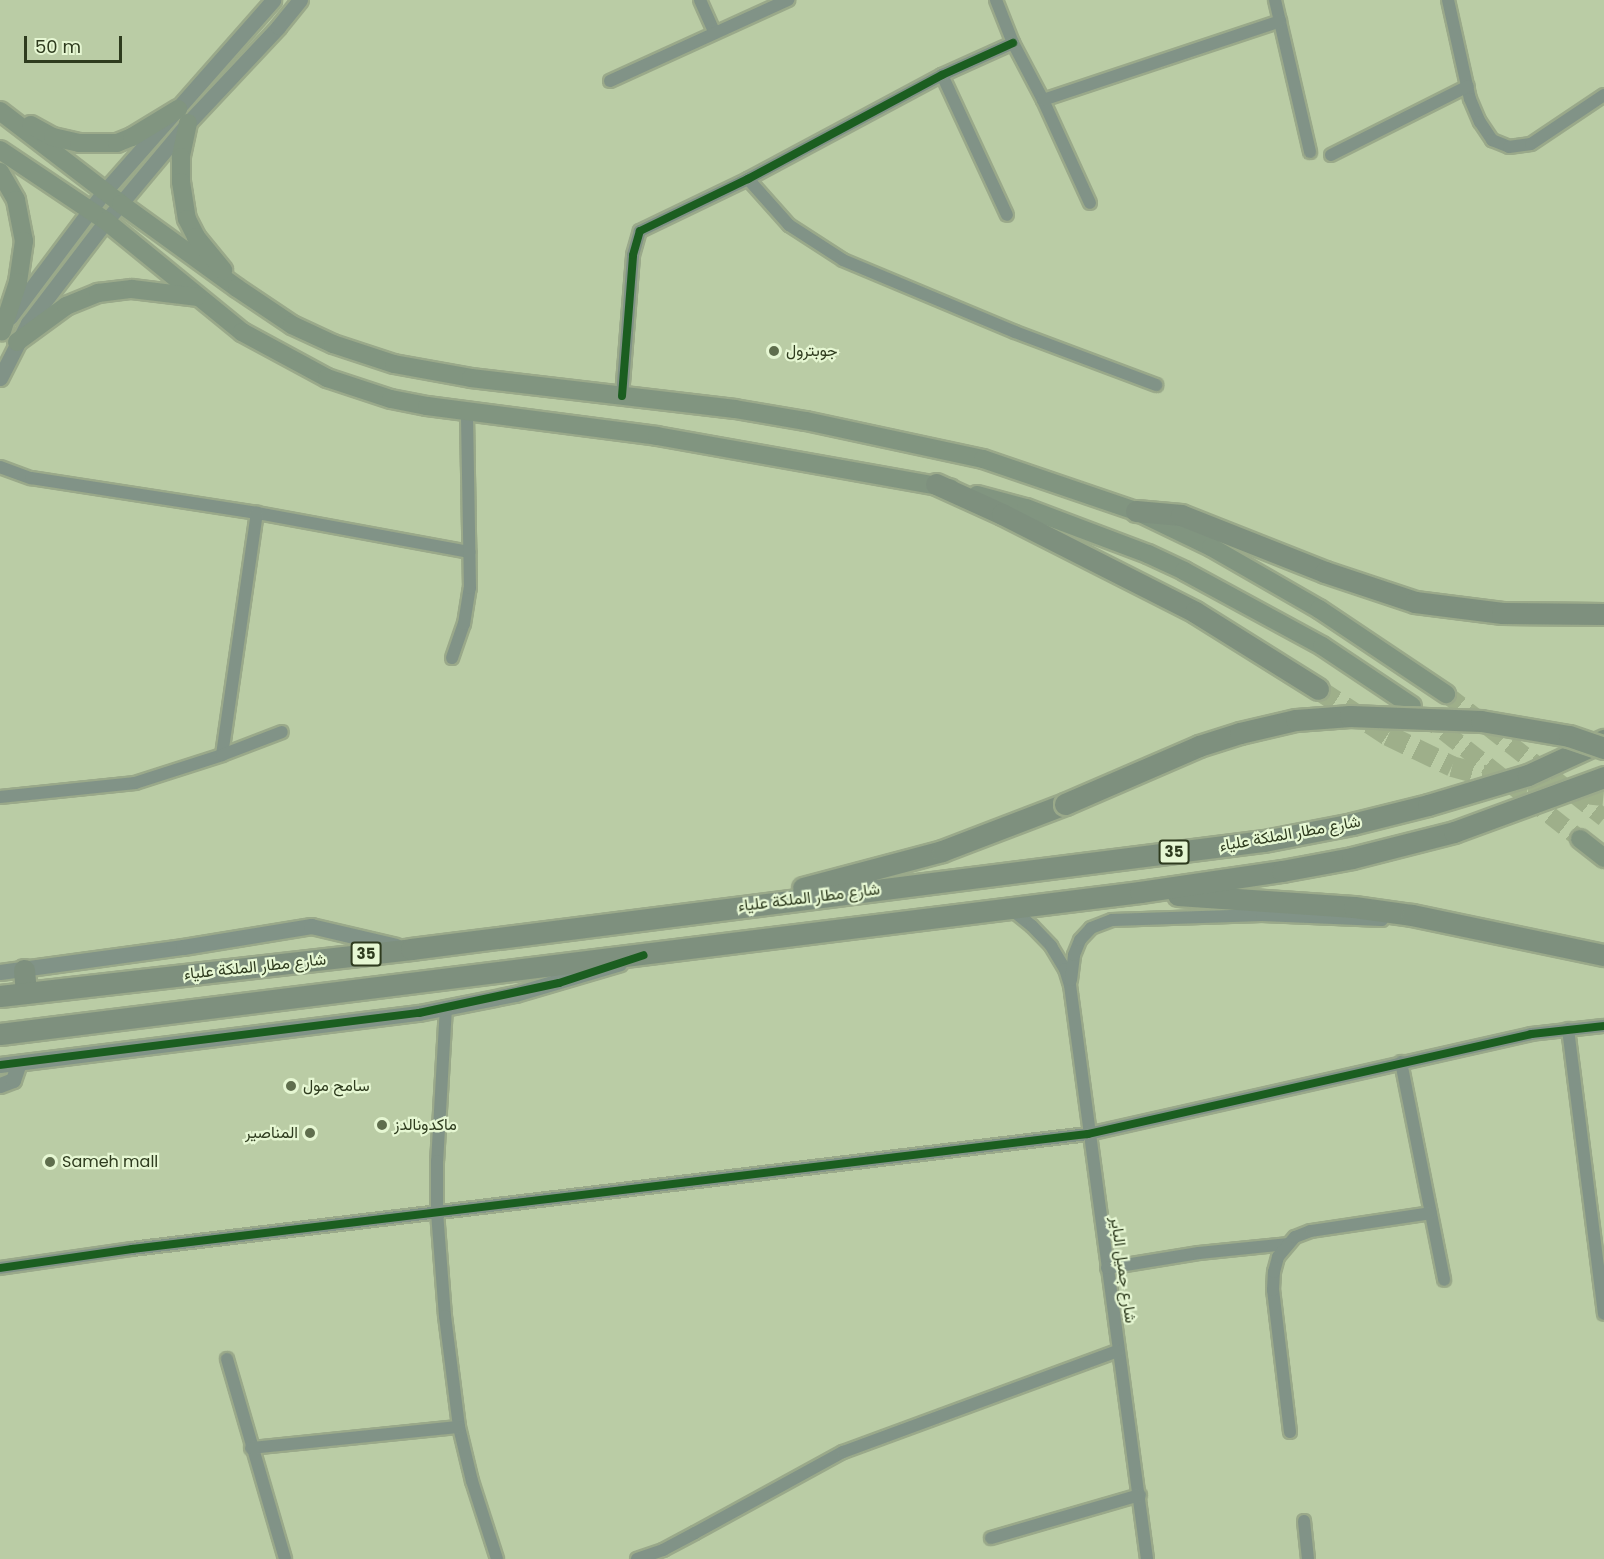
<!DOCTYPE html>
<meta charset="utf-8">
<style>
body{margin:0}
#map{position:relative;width:1604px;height:1559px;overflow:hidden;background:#bacca5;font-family:Poppins,Vazirmatn,sans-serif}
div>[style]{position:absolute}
.primary-tunnel>*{height:18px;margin-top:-9px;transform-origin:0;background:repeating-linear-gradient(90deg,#9eaf8a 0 18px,transparent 0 27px)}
.motorway-tunnel>*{height:21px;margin-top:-10.5px;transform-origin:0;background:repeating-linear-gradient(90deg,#9eaf8a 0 21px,transparent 0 31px)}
.roads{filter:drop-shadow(2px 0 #9aa98a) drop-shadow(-2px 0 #9aa98a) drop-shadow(0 2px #9aa98a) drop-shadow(0 -2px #9aa98a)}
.minor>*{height:12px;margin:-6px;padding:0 6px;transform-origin:6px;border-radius:6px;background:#819387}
.tertiary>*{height:15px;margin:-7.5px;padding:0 7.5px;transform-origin:7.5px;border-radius:7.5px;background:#819387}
.primary>*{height:18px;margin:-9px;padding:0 9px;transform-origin:9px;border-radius:9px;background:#819580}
.motorway>*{height:21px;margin:-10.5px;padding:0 10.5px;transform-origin:10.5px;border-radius:10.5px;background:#7e907e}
.bridges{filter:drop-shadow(2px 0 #9aa98a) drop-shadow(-2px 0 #9aa98a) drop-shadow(0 2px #9aa98a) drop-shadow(0 -2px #9aa98a)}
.motorway-bridge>*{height:21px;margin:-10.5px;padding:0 10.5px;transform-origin:10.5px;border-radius:10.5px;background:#7e907e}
.cycleway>*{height:8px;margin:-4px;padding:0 4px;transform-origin:4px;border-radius:4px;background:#1b5e20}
.dots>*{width:16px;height:16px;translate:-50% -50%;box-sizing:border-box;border:3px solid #e6f7d3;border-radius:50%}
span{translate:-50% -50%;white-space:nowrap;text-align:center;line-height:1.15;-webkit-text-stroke:4.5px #e6f7d3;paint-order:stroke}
.shield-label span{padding:2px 4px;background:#e6f7d3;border:2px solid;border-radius:4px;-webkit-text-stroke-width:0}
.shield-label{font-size:15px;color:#2e3b1e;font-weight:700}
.poi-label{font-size:16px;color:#2e3b1e}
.left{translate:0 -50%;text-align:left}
.right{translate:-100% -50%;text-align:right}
.street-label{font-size:16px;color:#2e3b1e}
.scale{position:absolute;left:24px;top:36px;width:98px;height:27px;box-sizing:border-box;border:3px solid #2e3b1e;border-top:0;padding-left:8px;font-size:18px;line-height:21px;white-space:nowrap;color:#2e3b1e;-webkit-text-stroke:4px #e6f7d3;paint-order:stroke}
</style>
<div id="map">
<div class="primary-tunnel">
<div style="left:1446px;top:694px;width:201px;rotate:38.1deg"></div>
<div style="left:1423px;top:715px;width:200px;rotate:38.3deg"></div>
</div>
<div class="motorway-tunnel">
<div style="left:1318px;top:689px;width:84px;rotate:33.3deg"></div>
<div style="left:1388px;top:735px;width:71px;rotate:25.8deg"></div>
<div style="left:1452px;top:766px;width:79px;rotate:15.4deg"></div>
<div style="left:1528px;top:787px;width:76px;rotate:6deg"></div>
</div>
<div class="roads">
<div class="minor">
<div style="left:700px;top:0;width:36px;rotate:66deg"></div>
<div style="left:996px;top:0;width:46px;rotate:68.4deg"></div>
<div style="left:1013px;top:43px;width:64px;rotate:62.2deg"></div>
<div style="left:1043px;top:100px;width:113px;rotate:65.5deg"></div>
<div style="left:1275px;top:0;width:156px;rotate:77deg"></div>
<div style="left:1448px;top:0;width:101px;rotate:77.5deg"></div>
<div style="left:1470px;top:99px;width:25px;rotate:67deg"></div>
<div style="left:1480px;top:122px;width:22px;rotate:56deg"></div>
<div style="left:1492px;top:140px;width:18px;rotate:22deg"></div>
<div style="left:1509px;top:147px;width:22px;rotate:-8deg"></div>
<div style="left:1531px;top:144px;width:88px;rotate:-33.9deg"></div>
<div style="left:942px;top:75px;width:154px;rotate:65.1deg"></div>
<div style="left:610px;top:81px;width:196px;rotate:-24.5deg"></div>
<div style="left:1043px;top:100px;width:250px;rotate:-18.4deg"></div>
<div style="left:1331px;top:155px;width:153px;rotate:-26.7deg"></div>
<div style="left:748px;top:179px;width:62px;rotate:48.3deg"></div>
<div style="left:789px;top:225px;width:64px;rotate:32.9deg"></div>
<div style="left:843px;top:260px;width:186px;rotate:22.7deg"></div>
<div style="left:1015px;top:332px;width:151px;rotate:20.6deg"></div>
<div style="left:622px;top:396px;width:141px;rotate:-85.5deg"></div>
<div style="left:633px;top:255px;width:25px;rotate:-74deg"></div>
<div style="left:640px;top:231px;width:120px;rotate:-25.7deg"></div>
<div style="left:748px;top:179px;width:220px;rotate:-28.2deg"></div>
<div style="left:942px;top:75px;width:78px;rotate:-24.3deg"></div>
<div style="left:0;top:467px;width:33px;rotate:20deg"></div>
<div style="left:31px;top:478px;width:229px;rotate:8.8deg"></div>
<div style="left:257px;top:513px;width:216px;rotate:10.4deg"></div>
<div style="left:452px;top:658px;width:36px;rotate:-71deg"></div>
<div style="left:464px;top:624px;width:36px;rotate:-81deg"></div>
<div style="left:470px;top:588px;width:177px;rotate:-91deg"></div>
<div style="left:222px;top:755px;width:245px;rotate:-81.8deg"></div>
<div style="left:0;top:797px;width:136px;rotate:-5.9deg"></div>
<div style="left:135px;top:783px;width:91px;rotate:-17.8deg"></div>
<div style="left:222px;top:755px;width:64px;rotate:-21deg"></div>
<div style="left:1011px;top:909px;width:27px;rotate:39deg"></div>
<div style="left:1032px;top:926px;width:28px;rotate:46deg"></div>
<div style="left:1051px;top:946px;width:27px;rotate:59deg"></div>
<div style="left:1065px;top:969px;width:17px;rotate:73deg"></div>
<div style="left:1070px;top:985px;width:579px;rotate:82.36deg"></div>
<div style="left:1071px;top:980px;width:25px;rotate:-83deg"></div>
<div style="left:1074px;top:955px;width:16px;rotate:-68deg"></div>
<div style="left:1080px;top:940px;width:16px;rotate:-47deg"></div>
<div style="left:1091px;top:928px;width:22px;rotate:-21deg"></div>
<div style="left:1112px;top:920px;width:150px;rotate:-1.9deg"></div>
<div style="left:1262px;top:915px;width:120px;rotate:2.4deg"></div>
<div style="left:446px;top:1007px;width:154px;rotate:93.3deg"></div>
<div style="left:437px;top:1161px;width:51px;rotate:90deg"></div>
<div style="left:437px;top:1212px;width:104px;rotate:85.6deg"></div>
<div style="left:445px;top:1316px;width:112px;rotate:82.8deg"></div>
<div style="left:459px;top:1427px;width:56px;rotate:76.5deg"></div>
<div style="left:472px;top:1481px;width:82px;rotate:72.2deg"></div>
<div style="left:1568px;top:1029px;width:287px;rotate:82.8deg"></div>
<div style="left:1401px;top:1062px;width:222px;rotate:78.8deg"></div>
<div style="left:0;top:1268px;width:133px;rotate:-8.2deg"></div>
<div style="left:132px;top:1249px;width:963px;rotate:-6.86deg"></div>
<div style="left:1088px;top:1134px;width:454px;rotate:-12.7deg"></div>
<div style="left:1531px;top:1034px;width:73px;rotate:-6.3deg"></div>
<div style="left:1107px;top:1268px;width:93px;rotate:-9.3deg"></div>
<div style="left:1199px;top:1253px;width:88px;rotate:-5.8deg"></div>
<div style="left:227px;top:1359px;width:208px;rotate:73.8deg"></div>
<div style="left:1290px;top:1432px;width:143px;rotate:-96.8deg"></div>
<div style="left:1273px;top:1290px;width:18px;rotate:-87deg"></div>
<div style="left:1274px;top:1272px;width:16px;rotate:-75deg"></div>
<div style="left:1278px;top:1257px;width:26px;rotate:-50deg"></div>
<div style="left:1295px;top:1237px;width:17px;rotate:-21deg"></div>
<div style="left:1311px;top:1231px;width:121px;rotate:-8.5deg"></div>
<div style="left:251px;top:1448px;width:209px;rotate:-5.8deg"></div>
<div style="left:1304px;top:1521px;width:38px;rotate:84deg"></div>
<div style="left:991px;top:1538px;width:155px;rotate:-16.1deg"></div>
<div style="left:637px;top:1559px;width:28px;rotate:-19deg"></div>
<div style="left:663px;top:1550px;width:36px;rotate:-28deg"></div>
<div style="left:695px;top:1533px;width:169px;rotate:-28.7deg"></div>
<div style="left:843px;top:1452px;width:293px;rotate:-20.2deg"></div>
</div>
<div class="tertiary">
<div style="left:10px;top:317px;width:156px;rotate:-53.1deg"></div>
<div style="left:104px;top:192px;width:256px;rotate:-48.6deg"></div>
<div style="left:0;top:378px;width:62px;rotate:-63deg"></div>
<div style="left:28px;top:323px;width:128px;rotate:-52.6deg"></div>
<div style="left:106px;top:221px;width:128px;rotate:-50.1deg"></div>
<div style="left:188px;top:123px;width:132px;rotate:-46.8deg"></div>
<div style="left:278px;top:27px;width:35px;rotate:-51deg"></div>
<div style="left:0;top:972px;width:185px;rotate:-7.8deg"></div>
<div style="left:183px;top:947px;width:130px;rotate:-9.3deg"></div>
<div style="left:311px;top:926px;width:87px;rotate:13.2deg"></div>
<div style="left:0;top:1065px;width:422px;rotate:-7.1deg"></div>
<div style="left:419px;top:1013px;width:98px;rotate:-11.2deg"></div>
<div style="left:515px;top:994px;width:109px;rotate:-16.4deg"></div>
<div style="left:0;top:1085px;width:14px;rotate:-21deg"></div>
<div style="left:13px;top:1080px;width:18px;rotate:-71deg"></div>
</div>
<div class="primary">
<div style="left:0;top:111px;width:153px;rotate:37.5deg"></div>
<div style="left:121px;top:204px;width:143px;rotate:35.9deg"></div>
<div style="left:237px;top:288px;width:66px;rotate:33.9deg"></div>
<div style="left:292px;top:325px;width:45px;rotate:24.9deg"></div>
<div style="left:333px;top:344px;width:64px;rotate:18.2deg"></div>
<div style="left:394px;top:364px;width:78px;rotate:10.3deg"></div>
<div style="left:471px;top:378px;width:266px;rotate:6.7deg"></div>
<div style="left:735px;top:409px;width:72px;rotate:9.6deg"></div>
<div style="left:806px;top:421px;width:181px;rotate:12.1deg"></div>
<div style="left:983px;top:459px;width:162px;rotate:18.8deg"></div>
<div style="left:1136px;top:511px;width:83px;rotate:25.6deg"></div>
<div style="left:1211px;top:547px;width:125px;rotate:29.9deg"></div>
<div style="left:1319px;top:609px;width:153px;rotate:33.8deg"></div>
<div style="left:188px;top:123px;width:35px;rotate:102deg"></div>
<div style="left:181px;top:157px;width:25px;rotate:90deg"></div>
<div style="left:181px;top:182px;width:37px;rotate:81deg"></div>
<div style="left:187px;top:219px;width:20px;rotate:63deg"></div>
<div style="left:196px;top:237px;width:43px;rotate:50.7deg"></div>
<div style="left:31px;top:125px;width:25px;rotate:29deg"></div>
<div style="left:53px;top:137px;width:27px;rotate:13deg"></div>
<div style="left:79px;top:143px;width:38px"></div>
<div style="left:117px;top:143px;width:16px;rotate:-22deg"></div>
<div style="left:132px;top:137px;width:54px;rotate:-31.3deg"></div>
<div style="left:0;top:150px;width:128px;rotate:33.8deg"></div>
<div style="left:106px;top:221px;width:176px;rotate:39.2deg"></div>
<div style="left:242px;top:332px;width:97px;rotate:28.4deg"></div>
<div style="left:327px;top:378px;width:67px;rotate:18.2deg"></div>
<div style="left:391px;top:399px;width:37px;rotate:11deg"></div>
<div style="left:427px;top:406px;width:232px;rotate:7.4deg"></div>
<div style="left:657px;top:436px;width:298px;rotate:10.1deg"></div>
<div style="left:0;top:172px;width:32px;rotate:60deg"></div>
<div style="left:16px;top:200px;width:42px;rotate:79deg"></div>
<div style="left:24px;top:241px;width:41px;rotate:98.3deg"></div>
<div style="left:18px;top:282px;width:52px;rotate:108.1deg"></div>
<div style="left:17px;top:342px;width:61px;rotate:-36.3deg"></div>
<div style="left:66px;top:306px;width:35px;rotate:-22deg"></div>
<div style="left:98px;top:293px;width:34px;rotate:-7deg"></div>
<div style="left:132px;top:289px;width:65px;rotate:7deg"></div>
<div style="left:977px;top:495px;width:51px;rotate:14.9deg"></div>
<div style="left:1026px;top:508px;width:130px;rotate:20.7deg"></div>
<div style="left:1148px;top:554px;width:40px;rotate:25deg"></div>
<div style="left:1184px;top:571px;width:157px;rotate:28.5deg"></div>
<div style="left:1322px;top:646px;width:108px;rotate:33.7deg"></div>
<div style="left:1580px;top:839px;width:31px;rotate:38deg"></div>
</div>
<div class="motorway">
<div style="left:936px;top:484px;width:72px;rotate:24.4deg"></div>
<div style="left:1002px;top:514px;width:216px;rotate:26.9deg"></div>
<div style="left:1195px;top:612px;width:145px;rotate:32deg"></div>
<div style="left:1136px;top:511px;width:45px;rotate:5.1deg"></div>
<div style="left:1181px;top:515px;width:155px;rotate:21.6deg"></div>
<div style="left:1325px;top:572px;width:95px;rotate:18.4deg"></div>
<div style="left:1415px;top:602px;width:88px;rotate:7.2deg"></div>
<div style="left:1502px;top:613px;width:102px;rotate:0.6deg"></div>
<div style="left:803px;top:888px;width:144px;rotate:-14.9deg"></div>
<div style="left:942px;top:851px;width:132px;rotate:-20.9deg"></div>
<div style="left:1178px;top:895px;width:176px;rotate:3.9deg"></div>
<div style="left:1354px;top:907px;width:59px;rotate:7.9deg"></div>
<div style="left:1412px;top:915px;width:196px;rotate:11.8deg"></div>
<div style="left:24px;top:970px;width:23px;rotate:85deg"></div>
<div style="left:0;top:996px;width:414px;rotate:-6.5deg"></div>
<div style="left:411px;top:949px;width:860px;rotate:-7.22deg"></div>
<div style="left:1264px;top:841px;width:90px;rotate:-10.9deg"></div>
<div style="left:1352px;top:824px;width:78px;rotate:-14deg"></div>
<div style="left:1428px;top:805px;width:104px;rotate:-16.7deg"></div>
<div style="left:1528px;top:775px;width:84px;rotate:-24.7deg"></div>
<div style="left:0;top:1034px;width:1149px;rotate:-7.1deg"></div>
<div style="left:1140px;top:892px;width:144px;rotate:-8.4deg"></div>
<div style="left:1282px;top:871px;width:71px;rotate:-10.5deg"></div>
<div style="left:1352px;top:858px;width:105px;rotate:-14.3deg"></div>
<div style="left:1454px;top:832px;width:160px;rotate:-20.1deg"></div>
</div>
</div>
<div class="bridges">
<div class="motorway-bridge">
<div style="left:1065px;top:804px;width:146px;rotate:-23.4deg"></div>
<div style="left:1199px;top:746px;width:43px;rotate:-17.6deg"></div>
<div style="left:1240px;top:733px;width:57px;rotate:-13.1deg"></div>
<div style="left:1296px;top:720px;width:54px;rotate:-4.2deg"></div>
<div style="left:1350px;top:716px;width:131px;rotate:2.2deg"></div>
<div style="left:1481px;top:721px;width:89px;rotate:9.7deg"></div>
<div style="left:1569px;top:736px;width:37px;rotate:19deg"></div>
</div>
</div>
<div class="cycleway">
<div style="left:622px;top:396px;width:141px;rotate:-85.5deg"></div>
<div style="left:633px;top:255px;width:25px;rotate:-74deg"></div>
<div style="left:640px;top:231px;width:120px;rotate:-25.7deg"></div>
<div style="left:748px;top:179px;width:220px;rotate:-28.2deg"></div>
<div style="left:942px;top:75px;width:78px;rotate:-24.3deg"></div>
<div style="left:0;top:1065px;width:422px;rotate:-7.1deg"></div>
<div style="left:419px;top:1013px;width:143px;rotate:-12.1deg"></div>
<div style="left:559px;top:983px;width:89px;rotate:-18.2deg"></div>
<div style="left:0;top:1268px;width:133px;rotate:-8.2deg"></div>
<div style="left:132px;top:1249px;width:963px;rotate:-6.86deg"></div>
<div style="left:1088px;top:1134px;width:454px;rotate:-12.7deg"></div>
<div style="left:1531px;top:1034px;width:73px;rotate:-6.3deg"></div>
</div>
<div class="dots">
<div style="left:774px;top:351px;background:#5f6e4d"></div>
<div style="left:291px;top:1086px;background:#5f6e4d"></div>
<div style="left:382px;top:1125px;background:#5f6e4d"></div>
<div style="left:310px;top:1133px;background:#5f6e4d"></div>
<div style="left:50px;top:1162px;background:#5f6e4d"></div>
</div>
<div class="shield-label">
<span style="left:1174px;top:852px">35</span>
<span style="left:366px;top:954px">35</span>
</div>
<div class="poi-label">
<span class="left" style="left:786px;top:351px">جوبترول</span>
<span class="left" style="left:303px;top:1086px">سامح مول</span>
<span class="left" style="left:394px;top:1125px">ماكدونالدز</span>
<span class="right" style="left:298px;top:1133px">المناصير</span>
<span class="left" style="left:62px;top:1162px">Sameh mall</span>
</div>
<div class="street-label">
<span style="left:1290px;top:834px;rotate:-10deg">شارع مطار الملكة علياء</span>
<span style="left:809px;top:898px;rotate:-7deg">شارع مطار الملكة علياء</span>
<span style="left:255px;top:967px;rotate:-6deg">شارع مطار الملكة علياء</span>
<span style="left:1123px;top:1270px;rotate:82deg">شارع جميل الباير</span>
</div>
<div class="scale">50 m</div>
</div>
